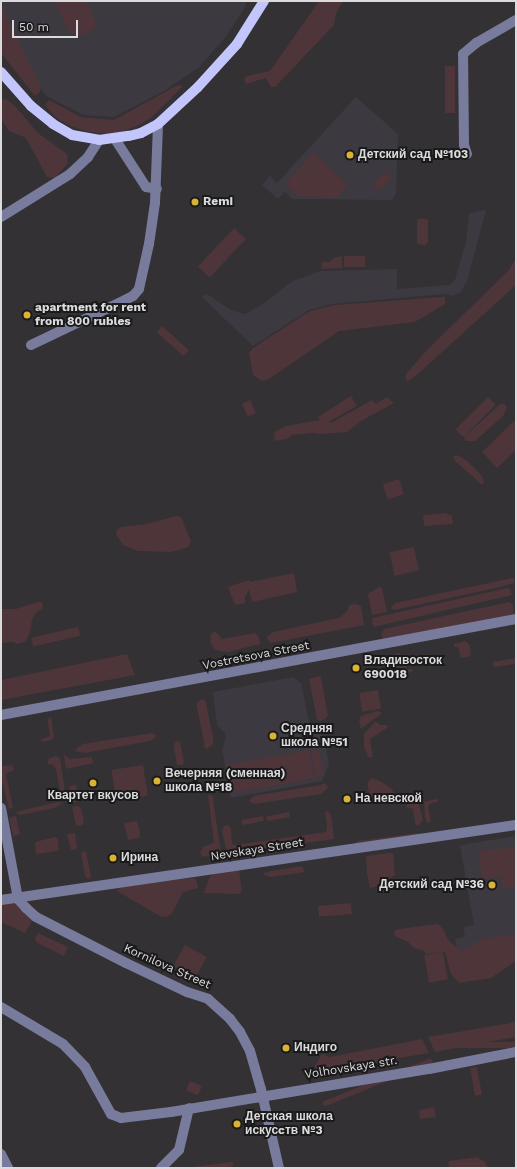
<!DOCTYPE html>
<meta charset="utf-8">
<style>
body{margin:0}
#map{position:relative;width:517px;height:1169px;overflow:hidden;background:#333134;font-family:"Work Sans",sans-serif}
div>[style]{position:absolute}
.built>*{inset:0;background:#3d3941}
.green>*{inset:0;background:#4e353a;transform-origin:0 0}
.minor>*{height:10px;margin:-5px;padding:0 5px;transform-origin:5px;border-radius:5px;background:#797b9d}
.major>*{height:10px;margin:-5px;padding:0 5px;transform-origin:5px;border-radius:5px;background:#c2c6fd}
.dots>*{width:11px;height:11px;translate:-50% -50%;box-sizing:border-box;border:2px solid #1a1a1b;border-radius:50%}
span{translate:-50% -50%;white-space:nowrap;text-align:center;line-height:1.15;-webkit-text-stroke:4px #1a1a1b;paint-order:stroke}
.poi-label{font-size:12px;color:#dbdadc;font-weight:700}
.left{translate:0 -50%;text-align:left}
.right{translate:-100% -50%;text-align:right}
.street-label{font-size:12px;color:#dbdadc}
.frame{position:absolute;inset:0;border:2px solid #dbdadc;pointer-events:none}
.scale{position:absolute;left:12px;top:20px;width:66px;height:18px;box-sizing:border-box;border:2px solid #dbdadc;border-top:0;padding-left:5px;font-size:12px;line-height:14px;white-space:nowrap;color:#dbdadc;-webkit-text-stroke:3px #1a1a1b;paint-order:stroke}
</style>
<div id="map">
<div class="built">
<div style="clip-path:polygon(1px 1px,247px 1px,244px 9px,225px 38px,199px 67px,164px 91px,114px 117px,84px 115px,48px 97px,19px 67px,1px 46px)"></div>
<div style="clip-path:polygon(356px 97px,398px 134px,396px 194px,392px 200px,292px 199px,285px 192px,278px 199px,262px 185px,270px 176px,277px 183px)"></div>
<div style="clip-path:polygon(486px 210px,467px 281px,461px 292px,453px 296px,445px 294px,332px 304px,309px 310px,253px 346px,202px 297px,207px 294px,231px 310px,245px 314px,263px 304px,291px 282px,320px 271px,397px 269px,397px 289px,449px 285px,455px 280px,466px 242px,469px 213px)"></div>
<div style="clip-path:polygon(293px 677px,301px 683px,311px 731px,320px 729px,325px 744px,329px 764px,322px 781px,231px 798px,222px 749px,226px 738px,225px 733px,217px 725px,213px 692px)"></div>
<div style="clip-path:polygon(516px 836px,516px 944px,458px 953px,455px 939px,465px 937px,463px 927px,474px 925px,460px 845px)"></div>
</div>
<div class="green">
<div style="clip-path:polygon(55px 1px,87px 1px,94px 18px,96px 25px,94px 29px,81px 36px,72px 33px,68px 30px)"></div>
<div style="clip-path:polygon(319px 1px,343px 1px,336px 13px,334px 25px,275px 87px,271px 87px,266px 78px,246px 84px,244px 79px,247px 76px,270px 71px)"></div>
<div style="clip-path:polygon(1px 4px,40px 85px,40px 92px,35px 96px,1px 53px)"></div>
<div style="left:445px;top:66px;width:10px;height:47px"></div>
<div style="clip-path:polygon(178px 85px,183px 86px,152px 117px,137px 126px,117px 133px,107px 134px,89px 132px,68px 125px,55px 117px,45px 105px,49px 100px,81px 117px,114px 120px)"></div>
<div style="clip-path:polygon(6px 99px,15px 106px,38px 133px,67px 154px,68px 163px,55px 178px,47px 177px,26px 138px,9px 131px,5px 125px,1px 118px,1px 100px)"></div>
<div style="clip-path:polygon(313px 153px,348px 185px,336px 198px,298px 196px,285px 184px)"></div>
<div style="clip-path:polygon(384px 172px,392px 178px,379px 191px,372px 185px)"></div>
<div style="clip-path:polygon(421px 218px,428px 220px,428px 242px,425px 245px,417px 244px,417px 220px)"></div>
<div style="left:234px;top:228px;width:16px;height:53px;rotate:43deg"></div>
<div style="clip-path:polygon(342px 256px,342px 268px,322px 269px,321px 262px,330px 262px,333px 258px)"></div>
<div style="left:344px;top:256px;width:21px;height:11px"></div>
<div style="clip-path:polygon(516px 258px,516px 285px,420px 372px,410px 380px,406px 381px,406px 374px,427px 350px,509px 270px)"></div>
<div style="clip-path:polygon(442px 297px,445px 297px,445px 304px,415px 322px,339px 331px,269px 379px,262px 381px,253px 375px,249px 353px,253px 348px,310px 311px,335px 305px)"></div>
<div style="left:162px;top:326px;width:36px;height:8px;rotate:42deg"></div>
<div style="clip-path:polygon(351px 396px,357px 406px,330px 421px,331px 423px,372px 400px,376px 404px,387px 397px,394px 403px,361px 421px,347px 432px,321px 434px,312px 433px,292px 435px,287px 439px,275px 441px,274px 432px,286px 426px,320px 420px,318px 417px)"></div>
<div style="left:488px;top:397px;width:11px;height:46px;rotate:45deg"></div>
<div style="left:250px;top:400px;width:14px;height:9px;rotate:65deg"></div>
<div style="clip-path:polygon(504px 403px,507px 408px,503px 416px,475px 441px,467px 441px,465px 440px,464px 437px,500px 404px)"></div>
<div style="clip-path:polygon(516px 419px,516px 450px,497px 468px,482px 452px)"></div>
<div style="clip-path:polygon(457px 455px,466px 460px,482px 476px,484px 482px,482px 485px,455px 461px,453px 457px)"></div>
<div style="left:399px;top:479px;width:16px;height:17px;rotate:72deg"></div>
<div style="clip-path:polygon(445px 513px,452px 516px,453px 524px,424px 526px,423px 515px)"></div>
<div style="clip-path:polygon(177px 516px,181px 517px,191px 541px,188px 547px,182px 549px,171px 552px,138px 551px,123px 545px,116px 534px,117px 530px,121px 527px,146px 524px)"></div>
<div style="left:414px;top:547px;width:24px;height:25px;rotate:78deg"></div>
<div style="clip-path:polygon(294px 573px,297px 592px,252px 602px,249px 590px,245px 597px,245px 603px,235px 605px,228px 587px,249px 580px,251px 582px)"></div>
<div style="clip-path:polygon(512px 578px,515px 579px,514px 583px,496px 588px,394px 610px,391px 608px,395px 603px)"></div>
<div style="clip-path:polygon(379px 587px,382px 588px,387px 612px,372px 615px,368px 594px)"></div>
<div style="clip-path:polygon(508px 588px,510px 589px,512px 595px,373px 627px,372px 618px)"></div>
<div style="clip-path:polygon(38px 602px,42px 602px,43px 608px,35px 614px,32px 620px,30px 632px,26px 641px,18px 644px,12px 642px,1px 643px,1px 609px,16px 609px)"></div>
<div style="clip-path:polygon(509px 602px,513px 605px,514px 615px,383px 639px,381px 634px,384px 629px)"></div>
<div style="clip-path:polygon(356px 604px,361px 606px,364px 625px,271px 643px,267px 639px,267px 637px,273px 632px,339px 618px,347px 611px,349px 605px)"></div>
<div style="left:78px;top:627px;width:9px;height:48px;rotate:77deg"></div>
<div style="clip-path:polygon(215px 631px,222px 639px,255px 633px,259px 637px,260px 644px,228px 652px,219px 651px,214px 649px,210px 641px,211px 634px)"></div>
<div style="clip-path:polygon(466px 641px,470px 646px,471px 655px,468px 657px,461px 658px,458px 647px,454px 647px,454px 644px)"></div>
<div style="clip-path:polygon(398px 653px,403px 655px,407px 669px,413px 669px,412px 672px,397px 674px,394px 658px,395px 655px)"></div>
<div style="clip-path:polygon(127px 654px,135px 675px,1px 700px,1px 680px)"></div>
<div style="clip-path:polygon(516px 658px,516px 664px,494px 667px,493px 665px,493px 662px)"></div>
<div style="clip-path:polygon(320px 676px,321px 678px,328px 716px,325px 719px,320px 721px,317px 719px,309px 679px)"></div>
<div style="left:378px;top:690px;width:19px;height:19px;rotate:81deg"></div>
<div style="clip-path:polygon(202px 699px,205px 700px,206px 703px,213px 737px,213px 744px,207px 749px,205px 748px,197px 707px,197px 702px)"></div>
<div style="clip-path:polygon(377px 711px,381px 712px,381px 714px,361px 729px,359px 720px,361px 716px)"></div>
<div style="clip-path:polygon(51px 717px,54px 737px,53px 739px,43px 742px,41px 740px,42px 739px,50px 736px,48px 724px,48px 719px)"></div>
<div style="clip-path:polygon(375px 722px,377px 722px,380px 725px,388px 725px,387px 728px,370px 739px,373px 757px,368px 757px,364px 747px,364px 734px)"></div>
<div style="clip-path:polygon(152px 733px,156px 735px,156px 737px,150px 741px,85px 753px,75px 751px,78px 747px,83px 744px)"></div>
<div style="clip-path:polygon(176px 741px,180px 742px,184px 763px,182px 765px,177px 765px,174px 748px,174px 744px)"></div>
<div style="left:309px;top:750px;width:29px;height:82px;rotate:80deg"></div>
<div style="left:319px;top:750px;width:26px;height:8px;rotate:81deg"></div>
<div style="clip-path:polygon(64px 755px,70px 759px,92px 757px,93px 763px,66px 769px)"></div>
<div style="clip-path:polygon(56px 756px,60px 758px,66px 798px,61px 797px,56px 769px,53px 765px,47px 764px,49px 758px)"></div>
<div style="clip-path:polygon(12px 765px,14px 770px,7px 773px,6px 775px,13px 808px,9px 809px,2px 781px,1px 766px)"></div>
<div style="left:143px;top:765px;width:31px;height:32px;rotate:81deg"></div>
<div style="clip-path:polygon(371px 778px,380px 781px,391px 788px,399px 801px,381px 804px,373px 801px,368px 789px,368px 782px)"></div>
<div style="clip-path:polygon(325px 783px,328px 788px,321px 794px,254px 804px,249px 801px,253px 796px,321px 785px)"></div>
<div style="left:76px;top:785px;width:17px;height:7px;rotate:80deg"></div>
<div style="clip-path:polygon(208px 795px,212px 795px,213px 799px,221px 853px,202px 857px,200px 853px,203px 847px,214px 843px)"></div>
<div style="clip-path:polygon(436px 799px,438px 800px,437px 802px,431px 803px,428px 806px,431px 821px,427px 823px,425px 817px,424px 802px)"></div>
<div style="clip-path:polygon(58px 802px,64px 803px,54px 808px,25px 814px,19px 815px,16px 813px,19px 811px)"></div>
<div style="clip-path:polygon(410px 803px,419px 804px,423px 820px,419px 825px,417px 826px,415px 823px,413px 809px,406px 807px,407px 804px)"></div>
<div style="clip-path:polygon(76px 806px,80px 807px,82px 812px,84px 822px,82px 825px,76px 826px,72px 807px)"></div>
<div style="clip-path:polygon(328px 811px,331px 815px,334px 839px,229px 854px,226px 849px,222px 831px,224px 826px,228px 825px,231px 829px,232px 844px,235px 845px,326px 832px,327px 826px,325px 812px)"></div>
<div style="left:289px;top:812px;width:5px;height:23px;rotate:79deg"></div>
<div style="left:16px;top:816px;width:19px;height:7px;rotate:78deg"></div>
<div style="left:263px;top:816px;width:5px;height:22px;rotate:79deg"></div>
<div style="clip-path:polygon(137px 821px,140px 833px,139px 838px,128px 840px,124px 823px)"></div>
<div style="clip-path:polygon(75px 833px,77px 849px,71px 850px,67px 834px)"></div>
<div style="clip-path:polygon(417px 833px,424px 834px,353px 844px,358px 841px)"></div>
<div style="clip-path:polygon(55px 837px,58px 839px,59px 850px,58px 851px,36px 854px,35px 842px)"></div>
<div style="clip-path:polygon(516px 847px,516px 887px,503px 888px,501px 877px,482px 879px,478px 851px)"></div>
<div style="clip-path:polygon(86px 851px,91px 877px,88px 879px,85px 876px,81px 853px)"></div>
<div style="clip-path:polygon(388px 853px,393px 853px,395px 875px,378px 886px,370px 888px,367px 874px,366px 856px)"></div>
<div style="clip-path:polygon(302px 866px,305px 872px,271px 877px,264px 875px,264px 873px,271px 871px)"></div>
<div style="clip-path:polygon(239px 869px,242px 892px,239px 894px,204px 893px,209px 878px,214px 872px)"></div>
<div style="clip-path:polygon(192px 878px,196px 879px,198px 888px,183px 892px,172px 913px,167px 917px,160px 916px,117px 891px,122px 886px)"></div>
<div style="clip-path:polygon(17px 901px,34px 918px,25px 933px,1px 922px,1px 902px)"></div>
<div style="left:351px;top:903px;width:11px;height:33px;rotate:85deg"></div>
<div style="clip-path:polygon(438px 924px,444px 930px,448px 940px,460px 950px,467px 949px,481px 939px,516px 934px,516px 961px,491px 978px,459px 983px,451px 974px,445px 952px,426px 954px,423px 950px,415px 949px,408px 942px,395px 936px,394px 933px,394px 931px,399px 929px)"></div>
<div style="clip-path:polygon(38px 933px,68px 947px,64px 956px,36px 942px,35px 938px)"></div>
<div style="left:185px;top:945px;width:25px;height:25px;rotate:29deg"></div>
<div style="left:443px;top:952px;width:28px;height:19px;rotate:80deg"></div>
<div style="clip-path:polygon(516px 1020px,516px 1037px,435px 1052px,428px 1037px,511px 1023px)"></div>
<div style="clip-path:polygon(422px 1039px,429px 1053px,315px 1072px,315px 1066px,322px 1054px,330px 1057px)"></div>
<div style="left:516px;top:1042px;width:6px;height:80px;rotate:90deg"></div>
<div style="left:431px;top:1058px;width:5px;height:117px;rotate:68deg"></div>
<div style="left:477px;top:1067px;width:28px;height:7px;rotate:80deg"></div>
<div style="left:190px;top:1081px;width:13px;height:10px;rotate:23deg"></div>
<div style="clip-path:polygon(434px 1107px,436px 1117px,420px 1119px,419px 1110px)"></div>
<div style="clip-path:polygon(477px 1157px,485px 1162px,488px 1168px,450px 1168px,448px 1163px,450px 1161px)"></div>
<div style="clip-path:polygon(232px 1162px,234px 1165px,228px 1168px,185px 1168px)"></div>
</div>
<div class="minor">
<div style="left:115px;top:139px;width:57px;rotate:57.1deg"></div>
<div style="left:146px;top:187px;width:11px;rotate:10deg"></div>
<div style="left:467px;top:154px;width:9px;rotate:-108deg"></div>
<div style="left:464px;top:145px;width:91px;rotate:-90.6deg"></div>
<div style="left:463px;top:54px;width:17px;rotate:-40deg"></div>
<div style="left:476px;top:43px;width:46px;rotate:-29.9deg"></div>
<div style="left:1px;top:217px;width:81px;rotate:-31.9deg"></div>
<div style="left:70px;top:174px;width:25px;rotate:-43deg"></div>
<div style="left:88px;top:157px;width:20px;rotate:-57deg"></div>
<div style="left:31px;top:345px;width:106px;rotate:-25.6deg"></div>
<div style="left:127px;top:299px;width:7px;rotate:-27deg"></div>
<div style="left:133px;top:296px;width:9px;rotate:-49deg"></div>
<div style="left:139px;top:289px;width:46px;rotate:-77.5deg"></div>
<div style="left:149px;top:244px;width:41px;rotate:-81.7deg"></div>
<div style="left:155px;top:203px;width:79px;rotate:-87.8deg"></div>
<div style="left:1px;top:715px;width:524px;rotate:-10.56deg"></div>
<div style="left:1px;top:808px;width:93px;rotate:79.4deg"></div>
<div style="left:18px;top:899px;width:12px;rotate:48deg"></div>
<div style="left:26px;top:908px;width:13px;rotate:42deg"></div>
<div style="left:36px;top:917px;width:101px;rotate:27.1deg"></div>
<div style="left:126px;top:963px;width:68px;rotate:25.4deg"></div>
<div style="left:187px;top:992px;width:22px;rotate:18deg"></div>
<div style="left:208px;top:999px;width:30px;rotate:42deg"></div>
<div style="left:230px;top:1019px;width:16px;rotate:52deg"></div>
<div style="left:240px;top:1032px;width:21px;rotate:62deg"></div>
<div style="left:250px;top:1051px;width:40px;rotate:74deg"></div>
<div style="left:261px;top:1089px;width:81px;rotate:77.2deg"></div>
<div style="left:1px;top:900px;width:520px;rotate:-8.29deg"></div>
<div style="left:1px;top:1007px;width:72px;rotate:30.8deg"></div>
<div style="left:63px;top:1044px;width:32px;rotate:46deg"></div>
<div style="left:85px;top:1067px;width:54px;rotate:61deg"></div>
<div style="left:111px;top:1114px;width:11px;rotate:22deg"></div>
<div style="left:121px;top:1118px;width:50px;rotate:-6.8deg"></div>
<div style="left:171px;top:1112px;width:262px;rotate:-9.5deg"></div>
<div style="left:429px;top:1069px;width:89px;rotate:-11.1deg"></div>
<div style="left:1px;top:1154px;width:16px;rotate:63deg"></div>
<div style="left:161px;top:1168px;width:25px;rotate:-45deg"></div>
<div style="left:179px;top:1150px;width:43px;rotate:-76.6deg"></div>
</div>
<div class="major">
<div style="left:1px;top:72px;width:45px;rotate:48.6deg"></div>
<div style="left:31px;top:106px;width:28px;rotate:39deg"></div>
<div style="left:53px;top:124px;width:22px;rotate:30deg"></div>
<div style="left:72px;top:135px;width:27px;rotate:10deg"></div>
<div style="left:99px;top:140px;width:30px;rotate:-8deg"></div>
<div style="left:129px;top:136px;width:12px;rotate:-14deg"></div>
<div style="left:141px;top:133px;width:19px;rotate:-28deg"></div>
<div style="left:158px;top:124px;width:54px;rotate:-42.8deg"></div>
<div style="left:198px;top:87px;width:58px;rotate:-47.8deg"></div>
<div style="left:237px;top:44px;width:51px;rotate:-57.9deg"></div>
</div>
<div class="dots">
<div style="left:350px;top:155px;background:#dab333"></div>
<div style="left:195px;top:202px;background:#dab333"></div>
<div style="left:27px;top:315px;background:#dab333"></div>
<div style="left:356px;top:668px;background:#dab333"></div>
<div style="left:273px;top:736px;background:#dab333"></div>
<div style="left:157px;top:781px;background:#dab333"></div>
<div style="left:93px;top:783px;background:#dab333"></div>
<div style="left:347px;top:799px;background:#dab333"></div>
<div style="left:113px;top:858px;background:#dab333"></div>
<div style="left:492px;top:885px;background:#dab333"></div>
<div style="left:286px;top:1048px;background:#dab333"></div>
<div style="left:237px;top:1124px;background:#dab333"></div>
</div>
<div class="poi-label">
<span class="left" style="left:358px;top:155px">Детский сад №103</span>
<span class="left" style="left:203px;top:202px">Remi</span>
<span class="left" style="left:35px;top:315px">apartment for rent<br>from 800 rubles</span>
<span class="left" style="left:364px;top:668px">Владивосток<br>690018</span>
<span class="left" style="left:281px;top:736px">Средняя<br>школа №51</span>
<span class="left" style="left:165px;top:781px">Вечерняя (сменная)<br>школа №18</span>
<span style="left:93px;top:796px">Квартет вкусов</span>
<span class="left" style="left:355px;top:799px">На невской</span>
<span class="left" style="left:121px;top:858px">Ирина</span>
<span class="right" style="left:484px;top:885px">Детский сад №36</span>
<span class="left" style="left:294px;top:1048px">Индиго</span>
<span class="left" style="left:245px;top:1124px">Детская школа<br>искусcтв №3</span>
</div>
<div class="street-label">
<span style="left:256px;top:656px;rotate:-11deg">Vostretsova Street</span>
<span style="left:257px;top:850px;rotate:-9deg">Nevskaya Street</span>
<span style="left:167px;top:967px;rotate:24deg">Kornilova Street</span>
<span style="left:351px;top:1068px;rotate:-9deg">Volhovskaya str.</span>
</div>
<div class="frame"></div>
<div class="scale">50 m</div>
</div>
